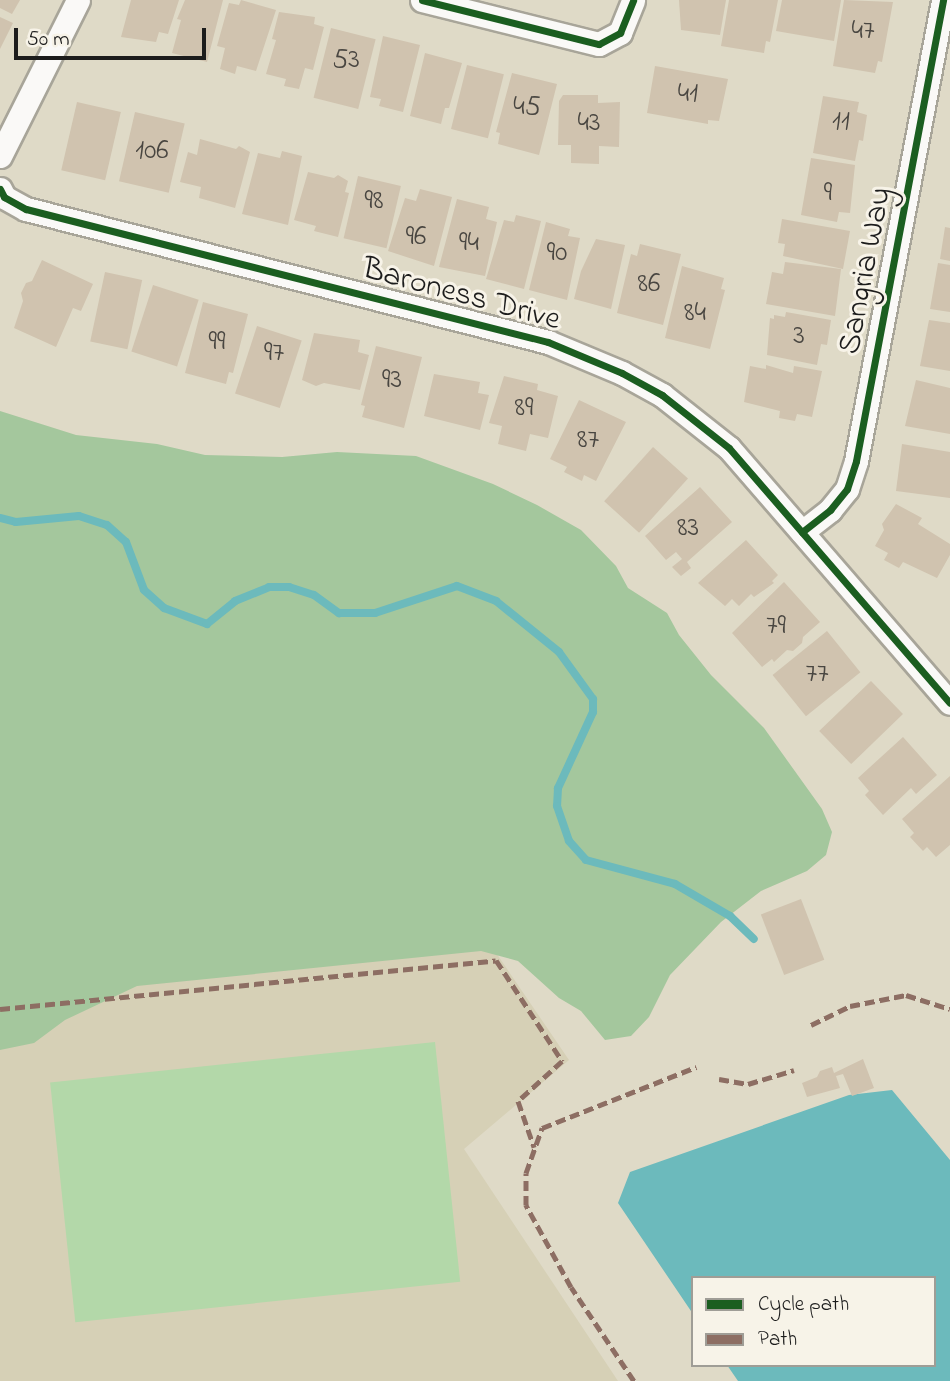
<!DOCTYPE html>
<style>
body{margin:0}
#map{position:relative;width:950px;height:1381px;overflow:hidden;background:#dfdac7;font-family:"Indie Flower",sans-serif}
div>[style]{position:absolute}
.built>*{inset:0;background:#d6d0b6}
.green>*{inset:0;background:#b3d8a9;transform-origin:0 0}
.forest>*{inset:0;background:#a4c79d}
.water>*{inset:0;background:#6cbabc}
.stream>*{height:8px;margin:-4px;padding:0 4px;transform-origin:4px;border-radius:4px;background:#6cbabc}
.building>*{inset:0;background:#d0c3af;transform-origin:0 0}
.roads{filter:drop-shadow(2px 0 #a8a599) drop-shadow(-2px 0 #a8a599) drop-shadow(0 2px #a8a599) drop-shadow(0 -2px #a8a599)}
.street>*{height:23px;margin:-11.5px;padding:0 11.5px;transform-origin:11.5px;border-radius:11.5px;background:#faf9f7}
.quiet>*{height:5px;margin-top:-2.5px;transform-origin:0;background:repeating-linear-gradient(90deg,#8d6e63 0 10px,transparent 0 15px)}
.cycleway>*{height:7px;margin:-3.5px;padding:0 3.5px;transform-origin:3.5px;border-radius:3.5px;background:#1b5e20}
span{translate:-50% -50%;white-space:nowrap;text-align:center;line-height:1.15;-webkit-text-stroke:6px #f7f3e8;paint-order:stroke}
.number-label{font-size:28px;color:#494641}
.number-label span{-webkit-text-stroke-width:0}
.street-label{font-size:32px;color:#1c1c1c}
.legend{position:absolute;left:691px;top:1276px;width:245px;height:91px;box-sizing:border-box;background:#f7f3e8;border:2px solid #9f9d96;margin:0;padding:9px 12px;list-style:none;font-size:21px;color:#1c1c1c}
.legend li{display:flex;align-items:center;gap:14px;height:35px}
.legend b{width:35px;border:2px solid #9f9d96}
.scale{position:absolute;left:14px;top:28px;width:192px;height:32px;box-sizing:border-box;border:4px solid #1c1c1c;border-top:0;padding-left:9px;font-size:21px;line-height:24px;white-space:nowrap;color:#1c1c1c;-webkit-text-stroke:5px #f7f3e8;paint-order:stroke}
</style>
<div id="map">
<div class="built">
<div style="clip-path:polygon(490px 944px,569px 1060px,464px 1149px,618px 1381px,0 1381px,0 994px)"></div>
</div>
<div class="green">
<div style="left:435px;top:1042px;width:241px;height:387px;rotate:84deg"></div>
</div>
<div class="forest">
<div style="clip-path:polygon(0 411px,76px 435px,157px 444px,205px 455px,282px 457px,337px 452px,416px 456px,493px 484px,537px 505px,581px 530px,616px 566px,628px 588px,667px 613px,679px 635px,711px 675px,764px 728px,822px 809px,832px 832px,826px 855px,807px 871px,761px 891px,721px 922px,670px 975px,649px 1017px,631px 1036px,605px 1040px,581px 1011px,559px 998px,518px 961px,481px 951px,137px 986px,65px 1020px,34px 1043px,0 1050px)"></div>
</div>
<div class="water">
<div style="clip-path:polygon(892px 1090px,950px 1160px,950px 1381px,738px 1381px,727px 1365px,934px 1365px,934px 1278px,693px 1278px,693px 1314px,618px 1203px,630px 1172px,849px 1095px)"></div>
</div>
<div class="stream">
<div style="left:0;top:518px;width:16px;rotate:14deg"></div>
<div style="left:16px;top:522px;width:63px;rotate:-5.4deg"></div>
<div style="left:79px;top:516px;width:29px;rotate:18deg"></div>
<div style="left:107px;top:525px;width:25px;rotate:42deg"></div>
<div style="left:126px;top:542px;width:51px;rotate:69.4deg"></div>
<div style="left:144px;top:590px;width:27px;rotate:42deg"></div>
<div style="left:164px;top:608px;width:46px;rotate:20.4deg"></div>
<div style="left:207px;top:624px;width:36px;rotate:-39deg"></div>
<div style="left:235px;top:601px;width:37px;rotate:-22deg"></div>
<div style="left:269px;top:587px;width:20px"></div>
<div style="left:289px;top:587px;width:26px;rotate:18deg"></div>
<div style="left:314px;top:595px;width:31px;rotate:36deg"></div>
<div style="left:339px;top:613px;width:36px"></div>
<div style="left:375px;top:613px;width:86px;rotate:-18.2deg"></div>
<div style="left:457px;top:586px;width:42px;rotate:21deg"></div>
<div style="left:496px;top:601px;width:81px;rotate:39deg"></div>
<div style="left:559px;top:652px;width:58px;rotate:54.1deg"></div>
<div style="left:593px;top:699px;width:13px;rotate:90deg"></div>
<div style="left:593px;top:712px;width:84px;rotate:114.7deg"></div>
<div style="left:558px;top:788px;width:18px;rotate:93deg"></div>
<div style="left:557px;top:806px;width:37px;rotate:71deg"></div>
<div style="left:569px;top:841px;width:25px;rotate:48deg"></div>
<div style="left:586px;top:860px;width:92px;rotate:15.1deg"></div>
<div style="left:675px;top:884px;width:64px;rotate:30.2deg"></div>
<div style="left:730px;top:916px;width:33px;rotate:44deg"></div>
</div>
<div class="building">
<div style="clip-path:polygon(0 0,20px 0,12px 14px,0 8px)"></div>
<div style="clip-path:polygon(131px 0,179px 0,168px 34px,159px 32px,156px 42px,121px 37px)"></div>
<div style="clip-path:polygon(185px 0,223px 0,207px 62px,172px 53px,181px 20px,177px 19px)"></div>
<div style="clip-path:polygon(241px 0,276px 10px,256px 71px,237px 66px,235px 74px,220px 69px,225px 48px,217px 46px,229px 3px,239px 5px)"></div>
<div style="clip-path:polygon(679px 0,726px 0,720px 35px,681px 30px)"></div>
<div style="clip-path:polygon(729px 0,778px 0,770px 42px,766px 41px,764px 53px,721px 46px)"></div>
<div style="clip-path:polygon(782px 0,841px 0,834px 41px,776px 31px)"></div>
<div style="clip-path:polygon(844px 0,893px 2px,882px 62px,878px 61px,875px 73px,833px 66px)"></div>
<div style="clip-path:polygon(279px 12px,315px 17px,314px 24px,324px 27px,313px 70px,305px 68px,299px 89px,284px 86px,286px 79px,266px 74px,276px 40px,272px 39px)"></div>
<div style="clip-path:polygon(0 17px,13px 23px,0 49px)"></div>
<div style="left:331px;top:28px;width:46px;height:72px;rotate:14deg"></div>
<div style="clip-path:polygon(383px 36px,420px 45px,403px 112px,379px 106px,381px 99px,370px 97px)"></div>
<div style="clip-path:polygon(425px 53px,462px 63px,449px 108px,445px 108px,441px 124px,410px 116px)"></div>
<div style="left:467px;top:65px;width:38px;height:66px;rotate:14deg"></div>
<div style="clip-path:polygon(655px 66px,728px 79px,719px 121px,708px 120px,708px 124px,647px 113px)"></div>
<div style="clip-path:polygon(512px 73px,557px 84px,539px 155px,498px 144px,500px 133px,496px 132px)"></div>
<div style="clip-path:polygon(563px 95px,598px 95px,598px 103px,620px 102px,619px 147px,599px 146px,599px 164px,571px 163px,571px 145px,558px 145px,559px 101px)"></div>
<div style="clip-path:polygon(823px 96px,859px 102px,857px 112px,867px 115px,863px 141px,859px 140px,855px 161px,813px 153px)"></div>
<div style="left:77px;top:102px;width:45px;height:70px;rotate:13deg"></div>
<div style="left:135px;top:112px;width:51px;height:71px;rotate:13deg"></div>
<div style="clip-path:polygon(200px 139px,236px 149px,239px 146px,250px 152px,235px 208px,199px 198px,201px 187px,180px 182px,188px 152px,197px 155px)"></div>
<div style="clip-path:polygon(282px 151px,302px 156px,288px 225px,242px 214px,258px 153px,280px 158px)"></div>
<div style="clip-path:polygon(811px 158px,855px 165px,850px 213px,839px 212px,837px 222px,801px 215px)"></div>
<div style="clip-path:polygon(308px 172px,334px 178px,338px 175px,348px 181px,345px 192px,349px 193px,338px 237px,314px 231px,316px 226px,294px 220px)"></div>
<div style="left:358px;top:176px;width:44px;height:64px;rotate:13deg"></div>
<div style="clip-path:polygon(420px 189px,452px 197px,434px 266px,388px 251px,405px 198px,416px 201px)"></div>
<div style="clip-path:polygon(457px 199px,489px 207px,486px 219px,497px 222px,485px 276px,439px 267px)"></div>
<div style="clip-path:polygon(516px 215px,541px 221px,524px 289px,486px 279px,504px 220px,514px 222px)"></div>
<div style="clip-path:polygon(782px 219px,850px 231px,843px 269px,783px 256px,785px 244px,778px 243px)"></div>
<div style="clip-path:polygon(546px 222px,570px 229px,568px 236px,580px 238px,567px 300px,529px 290px)"></div>
<div style="clip-path:polygon(945px 227px,950px 228px,950px 261px,940px 259px)"></div>
<div style="clip-path:polygon(596px 239px,625px 245px,611px 309px,574px 299px,581px 271px)"></div>
<div style="clip-path:polygon(640px 244px,681px 254px,663px 325px,617px 313px,631px 254px,637px 256px)"></div>
<div style="clip-path:polygon(42px 260px,93px 284px,81px 311px,73px 308px,56px 347px,14px 328px,23px 301px,21px 293px,26px 283px,32px 281px)"></div>
<div style="clip-path:polygon(785px 262px,841px 269px,835px 316px,766px 304px,772px 272px,783px 274px)"></div>
<div style="clip-path:polygon(938px 263px,950px 265px,950px 312px,930px 309px)"></div>
<div style="clip-path:polygon(682px 266px,724px 278px,721px 289px,725px 290px,710px 349px,665px 338px)"></div>
<div style="left:105px;top:272px;width:38px;height:71px;rotate:12deg"></div>
<div style="left:153px;top:285px;width:48px;height:70px;rotate:18deg"></div>
<div style="clip-path:polygon(203px 302px,248px 314px,233px 373px,229px 372px,226px 384px,185px 373px)"></div>
<div style="clip-path:polygon(786px 312px,831px 320px,827px 345px,821px 344px,817px 365px,767px 355px,770px 318px,774px 319px,774px 315px,785px 317px)"></div>
<div style="clip-path:polygon(929px 320px,950px 323px,950px 371px,920px 366px)"></div>
<div style="left:257px;top:326px;width:47px;height:71px;rotate:18deg"></div>
<div style="clip-path:polygon(314px 333px,360px 340px,358px 352px,369px 355px,360px 390px,324px 383px,316px 386px,302px 380px)"></div>
<div style="clip-path:polygon(376px 346px,422px 357px,404px 428px,362px 417px,365px 406px,361px 405px)"></div>
<div style="clip-path:polygon(766px 365px,793px 373px,794px 366px,822px 371px,812px 417px,797px 414px,795px 421px,779px 418px,780px 411px,744px 402px,750px 366px,766px 369px)"></div>
<div style="clip-path:polygon(434px 374px,480px 382px,478px 393px,489px 395px,480px 430px,424px 416px)"></div>
<div style="clip-path:polygon(504px 376px,538px 384px,537px 390px,558px 396px,548px 438px,530px 434px,526px 451px,498px 444px,502px 426px,489px 423px)"></div>
<div style="clip-path:polygon(916px 380px,950px 388px,950px 434px,905px 426px)"></div>
<div style="clip-path:polygon(579px 400px,626px 422px,596px 481px,584px 475px,582px 481px,564px 472px,567px 467px,550px 459px)"></div>
<div style="clip-path:polygon(902px 444px,950px 452px,950px 498px,896px 491px)"></div>
<div style="left:653px;top:447px;width:47px;height:73px;rotate:42deg"></div>
<div style="clip-path:polygon(700px 487px,732px 522px,687px 562px,691px 568px,681px 576px,672px 567px,682px 559px,676px 552px,666px 560px,645px 536px)"></div>
<div style="clip-path:polygon(896px 504px,922px 518px,918px 524px,950px 544px,950px 555px,937px 578px,903px 562px,899px 568px,884px 560px,888px 553px,875px 546px,884px 530px,882px 524px)"></div>
<div style="clip-path:polygon(746px 540px,778px 575px,772px 581px,774px 583px,754px 597px,751px 594px,739px 606px,732px 599px,725px 606px,698px 583px)"></div>
<div style="clip-path:polygon(784px 582px,820px 622px,803px 637px,802px 643px,793px 651px,787px 650px,774px 662px,772px 659px,762px 667px,732px 633px)"></div>
<div style="left:827px;top:631px;width:53px;height:70px;rotate:51deg"></div>
<div style="left:871px;top:681px;width:46px;height:72px;rotate:46deg"></div>
<div style="clip-path:polygon(903px 737px,937px 775px,916px 794px,911px 788px,883px 815px,865px 795px,869px 791px,858px 778px)"></div>
<div style="clip-path:polygon(950px 776px,950px 845px,936px 857px,927px 847px,923px 851px,910px 837px,914px 833px,902px 819px)"></div>
<div style="left:801px;top:899px;width:65px;height:43px;rotate:69deg"></div>
<div style="clip-path:polygon(863px 1059px,874px 1088px,852px 1096px,843px 1074px,836px 1076px,840px 1088px,807px 1097px,802px 1083px,817px 1077px,820px 1071px,832px 1067px,834px 1073px)"></div>
</div>
<div class="roads">
<div class="street">
<div style="left:422px;top:0;width:182px;rotate:14deg"></div>
<div style="left:599px;top:44px;width:24px;rotate:-28deg"></div>
<div style="left:620px;top:33px;width:35px;rotate:-68deg"></div>
<div style="left:0;top:156px;width:174px;rotate:-63.4deg"></div>
<div style="left:0;top:189px;width:9px;rotate:63deg"></div>
<div style="left:4px;top:197px;width:25px;rotate:29deg"></div>
<div style="left:26px;top:209px;width:539px;rotate:14.29deg"></div>
<div style="left:548px;top:342px;width:80px;rotate:22.7deg"></div>
<div style="left:622px;top:373px;width:46px;rotate:28.8deg"></div>
<div style="left:662px;top:395px;width:85px;rotate:38.3deg"></div>
<div style="left:729px;top:448px;width:337px;rotate:49.1deg"></div>
<div style="left:802px;top:532px;width:36px;rotate:-38deg"></div>
<div style="left:830px;top:510px;width:27px;rotate:-51deg"></div>
<div style="left:847px;top:489px;width:29px;rotate:-72deg"></div>
<div style="left:856px;top:461px;width:469px;rotate:-79.3deg"></div>
</div>
</div>
<div class="quiet">
<div style="left:0;top:1009px;width:498px;rotate:-5.6deg"></div>
<div style="left:496px;top:960px;width:121px;rotate:56.8deg"></div>
<div style="left:562px;top:1061px;width:59px;rotate:137.7deg"></div>
<div style="left:518px;top:1101px;width:49px;rotate:70.8deg"></div>
<div style="left:811px;top:1025px;width:43px;rotate:-26deg"></div>
<div style="left:850px;top:1006px;width:57px;rotate:-11.1deg"></div>
<div style="left:906px;top:995px;width:46px;rotate:17.7deg"></div>
<div style="left:719px;top:1079px;width:29px;rotate:10deg"></div>
<div style="left:748px;top:1084px;width:48px;rotate:-16.9deg"></div>
<div style="left:634px;top:1381px;width:113px;rotate:-123.8deg"></div>
<div style="left:571px;top:1287px;width:94px;rotate:-118.8deg"></div>
<div style="left:526px;top:1205px;width:32px;rotate:-90deg"></div>
<div style="left:526px;top:1173px;width:48px;rotate:-70.4deg"></div>
<div style="left:542px;top:1128px;width:166px;rotate:-21.6deg"></div>
</div>
<div class="cycleway">
<div style="left:422px;top:0;width:182px;rotate:14deg"></div>
<div style="left:599px;top:44px;width:24px;rotate:-28deg"></div>
<div style="left:620px;top:33px;width:35px;rotate:-68deg"></div>
<div style="left:0;top:189px;width:9px;rotate:63deg"></div>
<div style="left:4px;top:197px;width:25px;rotate:29deg"></div>
<div style="left:26px;top:209px;width:539px;rotate:14.29deg"></div>
<div style="left:548px;top:342px;width:80px;rotate:22.7deg"></div>
<div style="left:622px;top:373px;width:46px;rotate:28.8deg"></div>
<div style="left:662px;top:395px;width:85px;rotate:38.3deg"></div>
<div style="left:729px;top:448px;width:337px;rotate:49.1deg"></div>
<div style="left:802px;top:532px;width:36px;rotate:-38deg"></div>
<div style="left:830px;top:510px;width:27px;rotate:-51deg"></div>
<div style="left:847px;top:489px;width:29px;rotate:-72deg"></div>
<div style="left:856px;top:461px;width:469px;rotate:-79.3deg"></div>
</div>
<div class="number-label">
<span style="left:863px;top:32px">47</span>
<span style="left:346px;top:61px">53</span>
<span style="left:688px;top:95px">41</span>
<span style="left:527px;top:108px">45</span>
<span style="left:841px;top:123px">11</span>
<span style="left:589px;top:124px">43</span>
<span style="left:152px;top:152px">106</span>
<span style="left:828px;top:194px">9</span>
<span style="left:374px;top:202px">98</span>
<span style="left:416px;top:238px">96</span>
<span style="left:469px;top:244px">94</span>
<span style="left:557px;top:254px">90</span>
<span style="left:649px;top:285px">86</span>
<span style="left:695px;top:314px">84</span>
<span style="left:799px;top:337px">3</span>
<span style="left:217px;top:343px">99</span>
<span style="left:274px;top:354px">97</span>
<span style="left:392px;top:381px">93</span>
<span style="left:524px;top:409px">89</span>
<span style="left:588px;top:441px">87</span>
<span style="left:688px;top:529px">83</span>
<span style="left:776px;top:627px">79</span>
<span style="left:817px;top:675px">77</span>
</div>
<div class="street-label">
<span style="left:867px;top:271px;rotate:-79deg">Sangria Way</span>
<span style="left:461px;top:296px;rotate:15deg">Baroness Drive</span>
</div>
<ul class="legend">
<li><b style="height:9px;background:#1b5e20"></b>Cycle path</li>
<li><b style="height:9px;background:#8d6e63"></b>Path</li>
</ul>
<div class="scale">50 m</div>
</div>
